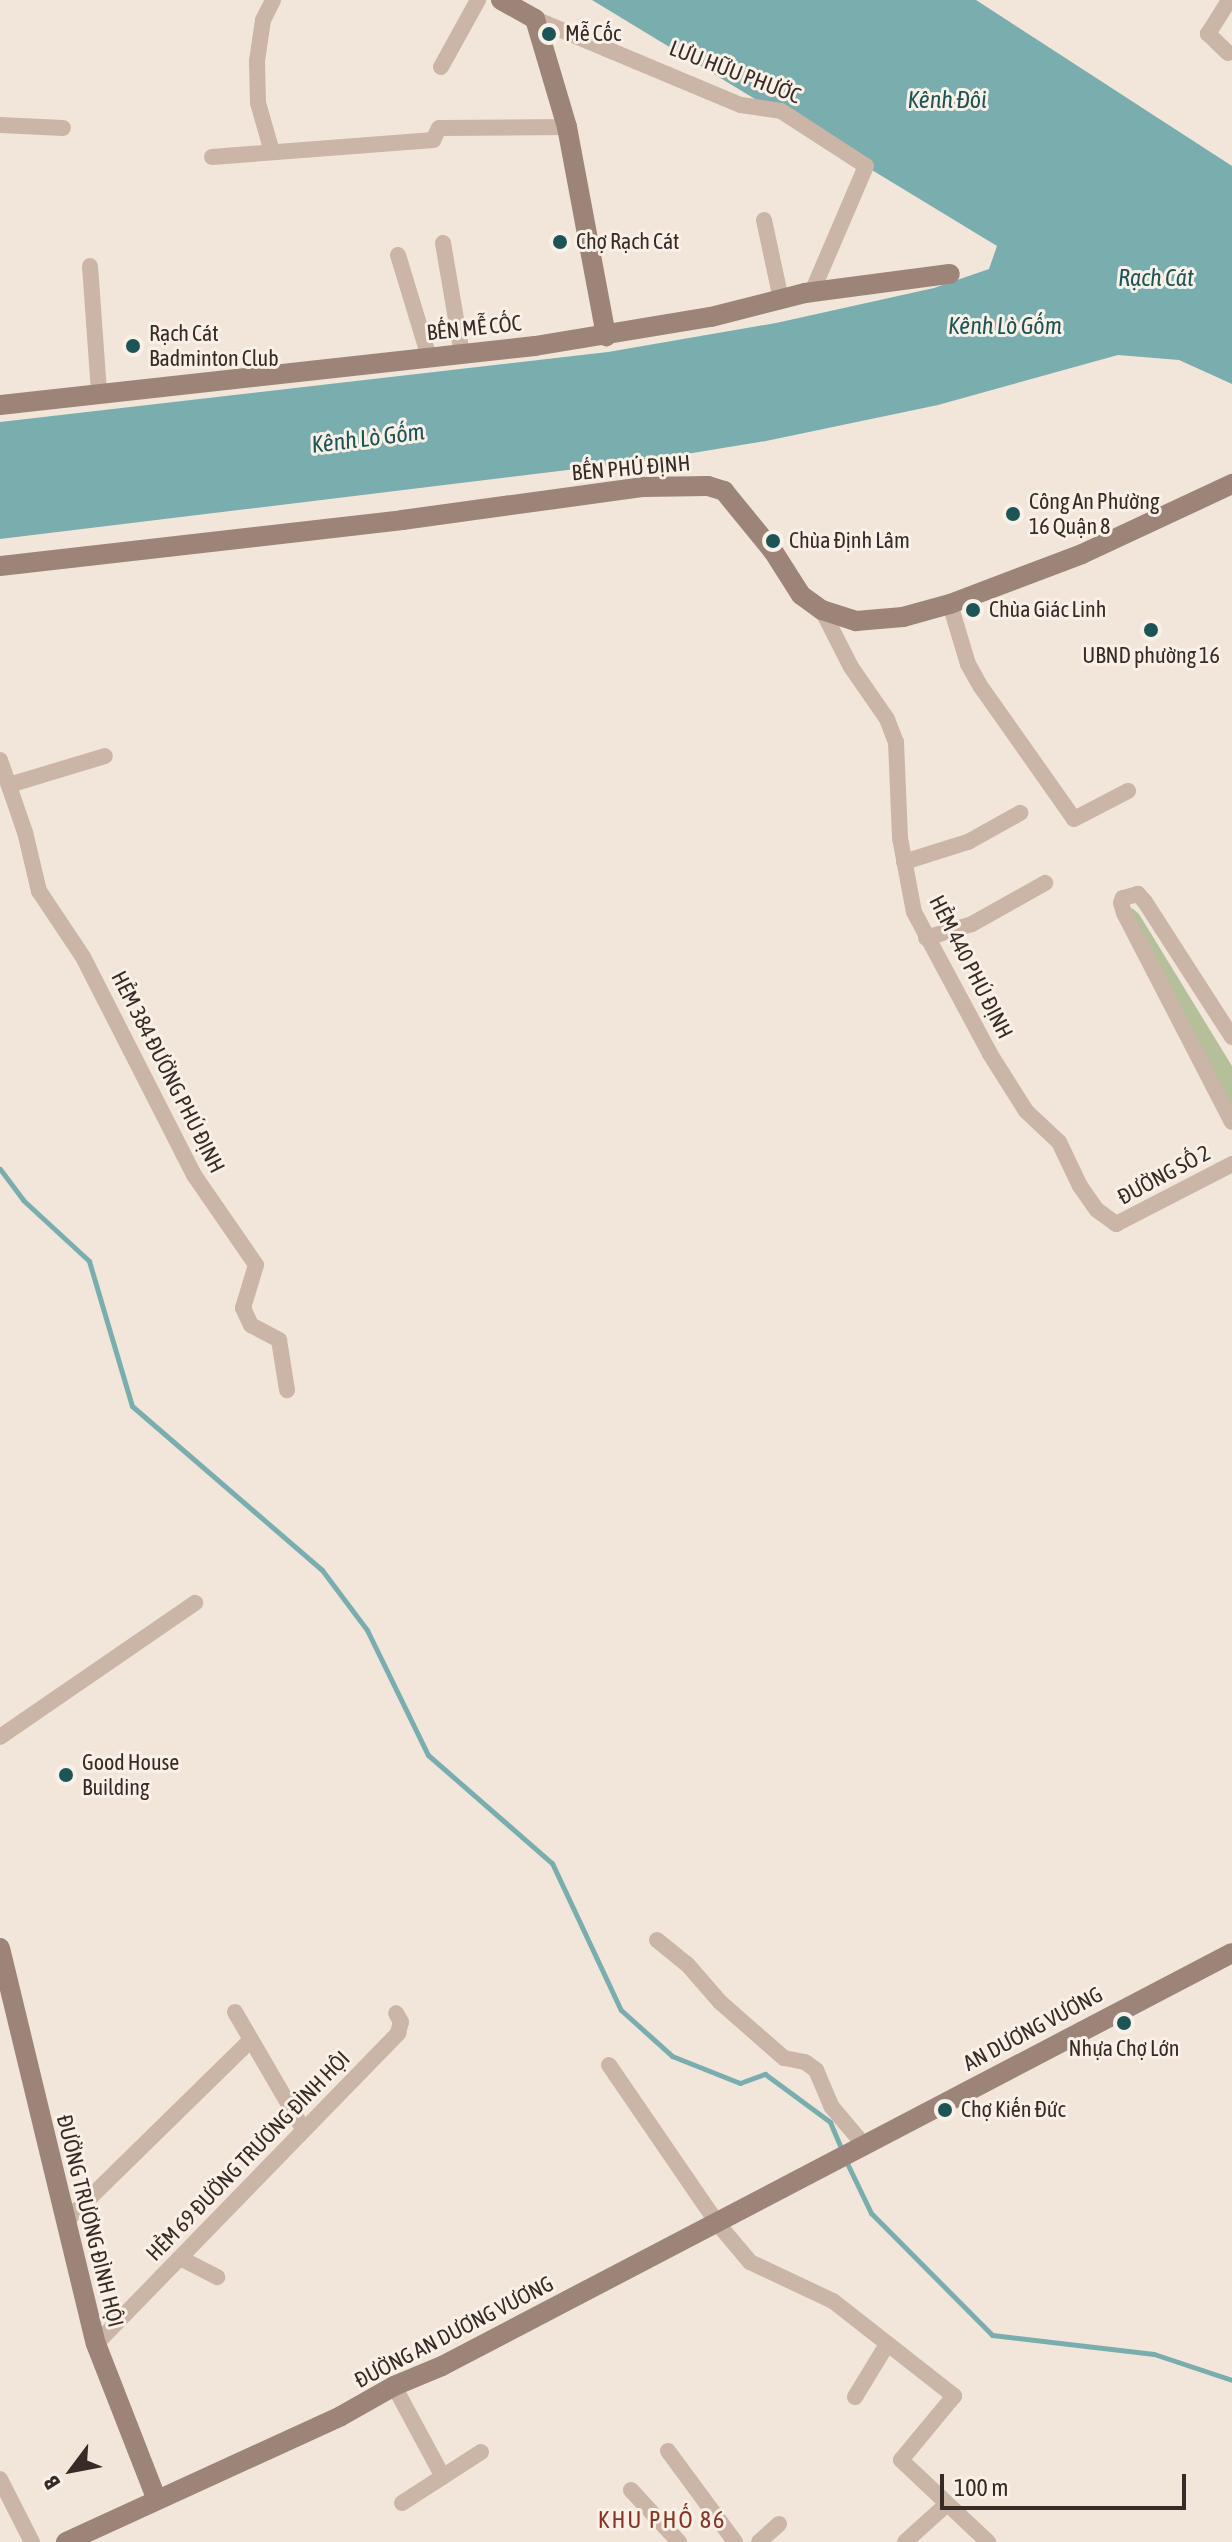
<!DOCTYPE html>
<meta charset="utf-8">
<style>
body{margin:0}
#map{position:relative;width:1232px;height:2542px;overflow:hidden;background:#f2e6db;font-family:"Asap Condensed",sans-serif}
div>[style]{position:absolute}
.green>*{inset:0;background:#b5c09b}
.water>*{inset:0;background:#7aaeae}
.stream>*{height:5px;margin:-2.5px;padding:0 2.5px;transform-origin:2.5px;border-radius:2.5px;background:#7aaeae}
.street>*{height:16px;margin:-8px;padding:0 8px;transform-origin:8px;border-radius:8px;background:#cab5a7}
.secondary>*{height:20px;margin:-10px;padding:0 10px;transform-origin:10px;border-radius:10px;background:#9d8478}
.dots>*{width:22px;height:22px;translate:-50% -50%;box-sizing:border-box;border:4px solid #f9f0e7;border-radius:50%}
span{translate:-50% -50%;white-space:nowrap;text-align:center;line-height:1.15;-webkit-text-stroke:6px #f9f0e7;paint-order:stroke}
.poi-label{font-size:22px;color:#362b27}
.left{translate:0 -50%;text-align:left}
.street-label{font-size:22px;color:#362b27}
.water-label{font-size:24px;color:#1d5557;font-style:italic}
.neighbourhood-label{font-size:24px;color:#853521;letter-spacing:2px}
.north{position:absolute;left:32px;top:2430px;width:80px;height:80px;-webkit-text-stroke:6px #f9f0e7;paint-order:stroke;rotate:238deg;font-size:22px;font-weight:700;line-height:32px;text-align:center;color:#362b27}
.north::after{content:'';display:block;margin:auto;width:28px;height:36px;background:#362b27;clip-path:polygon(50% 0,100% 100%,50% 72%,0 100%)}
.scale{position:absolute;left:940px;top:2474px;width:246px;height:36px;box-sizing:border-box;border:4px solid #362b27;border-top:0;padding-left:10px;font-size:24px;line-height:28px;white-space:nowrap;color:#362b27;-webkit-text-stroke:6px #f9f0e7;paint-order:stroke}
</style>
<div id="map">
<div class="green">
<div style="clip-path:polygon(1132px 908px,1139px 914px,1232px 1066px,1232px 1109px,1129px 912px)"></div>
</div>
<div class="water">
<div style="clip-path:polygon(592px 0,976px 0,1232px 166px,1232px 384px,1179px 360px,1118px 355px,938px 405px,766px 441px,650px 460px,0 539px,0 422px,608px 352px,776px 323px,934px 288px,989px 269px,997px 246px)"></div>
</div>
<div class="stream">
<div style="left:0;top:1169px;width:39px;rotate:53deg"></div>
<div style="left:23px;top:1200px;width:90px;rotate:42.7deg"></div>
<div style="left:89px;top:1261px;width:151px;rotate:73.5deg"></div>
<div style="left:132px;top:1406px;width:251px;rotate:40.8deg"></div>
<div style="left:322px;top:1570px;width:75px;rotate:53.1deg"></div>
<div style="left:367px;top:1630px;width:139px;rotate:64deg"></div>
<div style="left:428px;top:1755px;width:164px;rotate:41.1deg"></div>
<div style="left:552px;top:1863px;width:162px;rotate:64.9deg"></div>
<div style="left:621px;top:2010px;width:69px;rotate:42deg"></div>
<div style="left:672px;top:2056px;width:73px;rotate:21.7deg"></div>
<div style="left:740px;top:2083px;width:27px;rotate:-20deg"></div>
<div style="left:765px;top:2074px;width:81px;rotate:36.4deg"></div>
<div style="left:830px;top:2122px;width:33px;rotate:67deg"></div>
<div style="left:846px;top:2161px;width:58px;rotate:64.3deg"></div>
<div style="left:871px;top:2213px;width:172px;rotate:45.2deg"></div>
<div style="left:992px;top:2335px;width:163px;rotate:6.7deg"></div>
<div style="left:1154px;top:2354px;width:82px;rotate:18.4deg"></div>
</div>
<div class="street">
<div style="left:535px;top:19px;width:223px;rotate:22.7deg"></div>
<div style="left:741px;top:105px;width:40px;rotate:8.5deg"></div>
<div style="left:781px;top:111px;width:101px;rotate:32.9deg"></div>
<div style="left:866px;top:166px;width:137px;rotate:113.2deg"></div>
<div style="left:1228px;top:53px;width:28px;rotate:-136deg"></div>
<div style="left:1208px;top:34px;width:40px;rotate:-58deg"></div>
<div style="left:441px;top:67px;width:77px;rotate:-61.1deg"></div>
<div style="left:0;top:125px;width:63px;rotate:2.7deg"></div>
<div style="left:272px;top:152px;width:51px;rotate:-105.9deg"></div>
<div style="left:258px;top:103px;width:42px;rotate:-91.4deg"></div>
<div style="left:257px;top:61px;width:41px;rotate:-81.7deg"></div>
<div style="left:263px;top:20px;width:22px;rotate:-63deg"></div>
<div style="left:212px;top:157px;width:222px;rotate:-4.4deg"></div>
<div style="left:433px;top:140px;width:13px;rotate:-63deg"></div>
<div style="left:439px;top:128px;width:128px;rotate:-0.4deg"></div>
<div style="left:764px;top:220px;width:81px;rotate:77.9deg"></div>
<div style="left:443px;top:243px;width:113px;rotate:80.3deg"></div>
<div style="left:398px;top:255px;width:107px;rotate:73.1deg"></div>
<div style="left:90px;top:266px;width:126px;rotate:85.9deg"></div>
<div style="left:950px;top:604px;width:63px;rotate:73.3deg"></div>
<div style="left:968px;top:664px;width:26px;rotate:61deg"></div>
<div style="left:981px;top:687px;width:161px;rotate:54.8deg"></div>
<div style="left:1074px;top:819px;width:61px;rotate:-27.4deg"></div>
<div style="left:822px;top:610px;width:64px;rotate:63deg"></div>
<div style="left:851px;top:667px;width:63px;rotate:55.3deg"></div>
<div style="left:887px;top:719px;width:25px;rotate:69deg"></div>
<div style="left:896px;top:742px;width:96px;rotate:87.6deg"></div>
<div style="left:900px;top:838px;width:75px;rotate:79.3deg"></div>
<div style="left:914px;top:912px;width:161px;rotate:61.8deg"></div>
<div style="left:990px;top:1054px;width:67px;rotate:57.7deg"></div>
<div style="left:1026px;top:1111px;width:45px;rotate:43.2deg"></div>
<div style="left:1059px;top:1142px;width:49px;rotate:64.5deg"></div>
<div style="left:1080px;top:1186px;width:29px;rotate:55deg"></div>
<div style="left:1097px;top:1210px;width:24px;rotate:36deg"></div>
<div style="left:1116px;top:1224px;width:131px;rotate:-27.3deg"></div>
<div style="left:0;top:760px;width:76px;rotate:70.9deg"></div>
<div style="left:25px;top:832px;width:61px;rotate:76.7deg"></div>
<div style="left:39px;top:891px;width:79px;rotate:56.3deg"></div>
<div style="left:83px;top:957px;width:245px;rotate:63deg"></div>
<div style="left:194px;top:1175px;width:109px;rotate:55.4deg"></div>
<div style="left:256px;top:1265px;width:45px;rotate:106.8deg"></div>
<div style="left:243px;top:1308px;width:19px;rotate:65deg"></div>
<div style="left:251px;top:1325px;width:32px;rotate:28deg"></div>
<div style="left:279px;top:1340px;width:51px;rotate:80.9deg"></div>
<div style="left:9px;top:785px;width:100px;rotate:-16.8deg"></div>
<div style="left:904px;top:862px;width:67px;rotate:-17.4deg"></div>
<div style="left:968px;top:842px;width:60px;rotate:-29.1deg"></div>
<div style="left:926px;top:938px;width:48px;rotate:-16.9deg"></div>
<div style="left:972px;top:924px;width:84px;rotate:-29.3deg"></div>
<div style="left:1232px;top:1037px;width:161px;rotate:-122.8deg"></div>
<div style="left:1145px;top:902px;width:11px;rotate:-131deg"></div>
<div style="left:1138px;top:894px;width:16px;rotate:165deg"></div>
<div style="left:1123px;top:898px;width:5px;rotate:112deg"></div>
<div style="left:1121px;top:903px;width:10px;rotate:73deg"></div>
<div style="left:1124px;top:913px;width:235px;rotate:62.7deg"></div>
<div style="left:0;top:1737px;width:237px;rotate:-34.5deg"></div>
<div style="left:657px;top:1940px;width:38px;rotate:39deg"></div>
<div style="left:687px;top:1964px;width:50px;rotate:49deg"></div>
<div style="left:720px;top:2002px;width:85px;rotate:41.2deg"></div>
<div style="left:784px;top:2058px;width:21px;rotate:11deg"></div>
<div style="left:805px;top:2062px;width:14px;rotate:36deg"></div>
<div style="left:816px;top:2070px;width:39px;rotate:67deg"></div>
<div style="left:831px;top:2106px;width:51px;rotate:49.8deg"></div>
<div style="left:235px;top:2012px;width:135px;rotate:59.8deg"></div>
<div style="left:609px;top:2065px;width:193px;rotate:55.6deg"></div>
<div style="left:718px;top:2224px;width:50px;rotate:49.9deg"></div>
<div style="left:750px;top:2262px;width:92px;rotate:25.2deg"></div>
<div style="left:833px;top:2301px;width:154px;rotate:38.1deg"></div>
<div style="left:954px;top:2396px;width:83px;rotate:129.6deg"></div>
<div style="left:901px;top:2460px;width:120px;rotate:43.3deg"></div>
<div style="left:65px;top:2222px;width:260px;rotate:-44.4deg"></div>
<div style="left:180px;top:2258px;width:42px;rotate:27.2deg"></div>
<div style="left:96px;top:2344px;width:434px;rotate:-45.8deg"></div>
<div style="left:398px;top:2033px;width:11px;rotate:-75deg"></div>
<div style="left:401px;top:2022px;width:10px;rotate:-119deg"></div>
<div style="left:394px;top:2386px;width:103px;rotate:61.7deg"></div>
<div style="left:855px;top:2397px;width:60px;rotate:-58.7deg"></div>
<div style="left:668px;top:2451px;width:113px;rotate:53.6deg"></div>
<div style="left:0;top:2479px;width:71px;rotate:63.1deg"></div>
<div style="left:631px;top:2490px;width:71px;rotate:47.3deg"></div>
<div style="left:402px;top:2503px;width:94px;rotate:-32.8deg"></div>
<div style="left:759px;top:2542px;width:27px;rotate:-42deg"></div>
<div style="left:905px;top:2542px;width:57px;rotate:-42.1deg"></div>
</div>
<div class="secondary">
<div style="left:501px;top:0;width:39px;rotate:29deg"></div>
<div style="left:535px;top:19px;width:113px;rotate:73.5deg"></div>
<div style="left:567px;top:127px;width:213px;rotate:79.4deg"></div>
<div style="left:0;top:405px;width:538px;rotate:-6.29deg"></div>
<div style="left:535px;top:346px;width:178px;rotate:-9.4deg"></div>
<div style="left:711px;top:317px;width:97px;rotate:-14.3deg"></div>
<div style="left:805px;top:293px;width:146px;rotate:-7.5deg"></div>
<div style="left:0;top:566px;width:405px;rotate:-6.5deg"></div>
<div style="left:402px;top:520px;width:244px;rotate:-7.8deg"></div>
<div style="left:644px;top:487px;width:64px;rotate:-0.9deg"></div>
<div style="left:708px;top:486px;width:17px;rotate:17deg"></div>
<div style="left:724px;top:491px;width:77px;rotate:50.8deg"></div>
<div style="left:773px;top:551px;width:52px;rotate:57.5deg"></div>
<div style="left:801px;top:595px;width:26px;rotate:36deg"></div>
<div style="left:822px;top:610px;width:36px;rotate:18deg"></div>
<div style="left:856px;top:621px;width:47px;rotate:-4.9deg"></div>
<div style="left:903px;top:617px;width:49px;rotate:-15.5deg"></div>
<div style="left:950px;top:604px;width:141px;rotate:-20.7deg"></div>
<div style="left:1082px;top:554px;width:166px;rotate:-25deg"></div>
<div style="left:0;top:1948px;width:407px;rotate:76.4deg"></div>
<div style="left:96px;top:2344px;width:165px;rotate:68.7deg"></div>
<div style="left:66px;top:2542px;width:302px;rotate:-24.6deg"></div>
<div style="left:341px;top:2416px;width:61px;rotate:-29.5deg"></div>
<div style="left:394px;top:2386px;width:52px;rotate:-22.6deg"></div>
<div style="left:442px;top:2366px;width:891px;rotate:-27.6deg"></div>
</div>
<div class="dots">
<div style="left:549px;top:34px;background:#1d5557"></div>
<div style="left:560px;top:242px;background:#1d5557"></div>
<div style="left:133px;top:346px;background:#1d5557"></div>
<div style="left:1013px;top:514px;background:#1d5557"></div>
<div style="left:773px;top:541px;background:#1d5557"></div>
<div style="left:973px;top:610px;background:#1d5557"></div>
<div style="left:1151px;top:630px;background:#1d5557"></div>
<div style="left:66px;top:1775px;background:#1d5557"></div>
<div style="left:1124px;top:2023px;background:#1d5557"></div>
<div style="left:945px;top:2110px;background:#1d5557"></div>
</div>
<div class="poi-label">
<span class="left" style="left:565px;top:34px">Mễ Cốc</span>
<span class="left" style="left:576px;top:242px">Chợ Rạch Cát</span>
<span class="left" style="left:149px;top:346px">Rạch Cát<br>Badminton Club</span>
<span class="left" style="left:1029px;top:514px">Công An Phường<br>16 Quận 8</span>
<span class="left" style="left:789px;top:541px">Chùa Định Lâm</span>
<span class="left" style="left:989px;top:610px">Chùa Giác Linh</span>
<span style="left:1151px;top:656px">UBND phường 16</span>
<span class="left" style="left:82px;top:1775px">Good House<br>Building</span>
<span style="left:1124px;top:2049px">Nhựa Chợ Lớn</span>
<span class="left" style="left:961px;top:2110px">Chợ Kiến Đức</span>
</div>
<div class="street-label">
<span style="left:735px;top:72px;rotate:21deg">LƯU HỮU PHƯỚC</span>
<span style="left:474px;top:328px;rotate:-6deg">BẾN MỄ CỐC</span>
<span style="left:631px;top:468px;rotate:-5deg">BẾN PHÚ ĐỊNH</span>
<span style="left:971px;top:967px;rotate:63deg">HẺM 440 PHÚ ĐỊNH</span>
<span style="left:168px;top:1072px;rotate:63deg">HẺM 384 ĐƯỜNG PHÚ ĐỊNH</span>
<span style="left:1164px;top:1175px;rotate:-28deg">ĐƯỜNG SỐ 2</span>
<span style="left:1033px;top:2029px;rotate:-28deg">AN DƯƠNG VƯƠNG</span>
<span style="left:248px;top:2156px;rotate:-46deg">HẺM 69 ĐƯỜNG TRƯƠNG ĐÌNH HỘI</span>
<span style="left:90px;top:2221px;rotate:76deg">ĐƯỜNG TRƯƠNG ĐÌNH HỘI</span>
<span style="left:454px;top:2332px;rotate:-27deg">ĐƯỜNG AN DƯƠNG VƯƠNG</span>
</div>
<div class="water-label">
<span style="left:947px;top:100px">Kênh Đôi</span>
<span style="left:1156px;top:278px">Rạch Cát</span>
<span style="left:1005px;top:326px">Kênh Lò Gốm</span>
<span style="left:368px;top:438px;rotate:-7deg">Kênh Lò Gốm</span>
</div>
<div class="neighbourhood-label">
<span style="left:662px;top:2520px">KHU PHỐ 86</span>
</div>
<div class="north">B</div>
<div class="scale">100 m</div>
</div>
